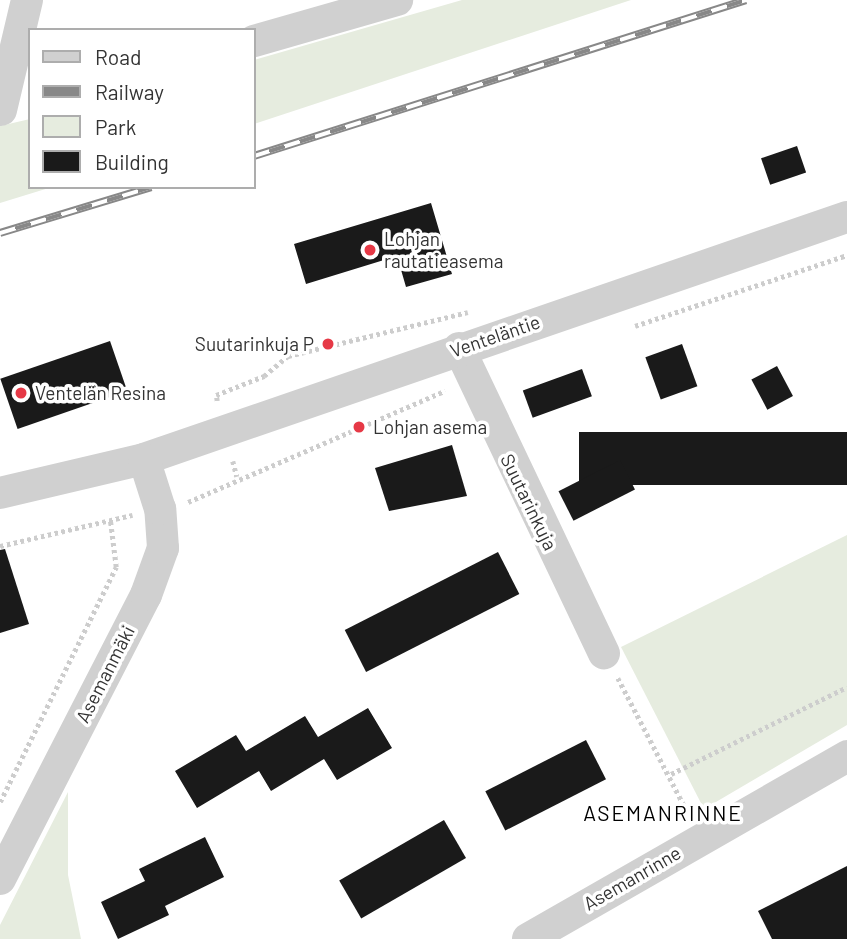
<!DOCTYPE html>
<meta charset="utf-8">
<style>
body{margin:0}
#map{position:relative;width:847px;height:939px;overflow:hidden;background:#fff;font-family:Barlow,sans-serif}
div>[style]{position:absolute}
.green>*{inset:0;background:#e6ecdf}
.building>*{inset:0;background:#1a1a1a;transform-origin:0 0}
.path>*{height:4.5px;margin-top:-2.25px;transform-origin:0;background:repeating-linear-gradient(90deg,#cdcdcd 0 3.5px,transparent 0 7px)}
.minor>*{height:32px;margin:-16px;padding:0 16px;transform-origin:16px;border-radius:16px;background:#d0d0d0}
.rail>*{height:8px;margin-top:-4px;transform-origin:0;background:repeating-linear-gradient(90deg,#fff 0 16px,#888 0 32px);box-sizing:border-box;border-block:2px solid #888}
.dots>*{width:19px;height:19px;translate:-50% -50%;box-sizing:border-box;border:4px solid #fff;border-radius:50%}
span{translate:-50% -50%;white-space:nowrap;text-align:center;line-height:1.15;-webkit-text-stroke:7px #fff;paint-order:stroke}
.poi-label{font-size:19px;color:#333}
.left{translate:0 -50%;text-align:left}
.right{translate:-100% -50%;text-align:right}
.street-label{font-size:19px;color:#333}
.neighbourhood-label{font-size:21px;color:#000;letter-spacing:2px}
.legend{position:absolute;left:28px;top:28px;width:228px;height:161px;box-sizing:border-box;background:#fff;border:2px solid #adadad;margin:0;padding:9px 12px;list-style:none;font-size:21px;color:#333}
.legend li{display:flex;align-items:center;gap:14px;height:35px}
.legend b{width:35px;border:2px solid #adadad}
</style>
<div id="map">
<div class="green">
<div style="clip-path:polygon(462px 0,631px 0,254px 124px,254px 60px)"></div>
<div style="clip-path:polygon(30px 119px,30px 187px,52px 187px,0 203px,0 126px)"></div>
<div style="clip-path:polygon(847px 535px,847px 725px,704px 809px,621px 647px)"></div>
<div style="clip-path:polygon(68px 792px,68px 875px,81px 939px,0 939px,0 925px)"></div>
</div>
<div class="building">
<div style="left:797px;top:146px;width:28px;height:38px;rotate:71deg"></div>
<div style="clip-path:polygon(431px 203px,452px 274px,406px 287px,397px 256px,306px 284px,294px 244px)"></div>
<div style="left:110px;top:341px;width:53px;height:116px;rotate:71deg"></div>
<div style="left:682px;top:344px;width:45px;height:39px;rotate:70deg"></div>
<div style="left:777px;top:366px;width:34px;height:29px;rotate:62deg"></div>
<div style="left:582px;top:369px;width:29px;height:63px;rotate:70deg"></div>
<div style="left:847px;top:432px;width:53px;height:268px;rotate:90deg"></div>
<div style="clip-path:polygon(452px 445px,467px 496px,389px 511px,375px 468px)"></div>
<div style="left:620px;top:460px;width:33px;height:69px;rotate:63deg"></div>
<div style="clip-path:polygon(5px 549px,29px 624px,0 633px,0 550px)"></div>
<div style="left:498px;top:552px;width:47px;height:172px;rotate:63deg"></div>
<div style="clip-path:polygon(368px 708px,392px 748px,337px 780px,324px 759px,271px 791px,259px 771px,197px 808px,175px 771px,236px 735px,246px 751px,305px 716px,318px 737px)"></div>
<div style="left:586px;top:740px;width:44px;height:113px;rotate:63deg"></div>
<div style="left:444px;top:820px;width:44px;height:121px;rotate:60deg"></div>
<div style="clip-path:polygon(205px 837px,224px 877px,165px 906px,169px 915px,118px 939px,101px 902px,145px 881px,139px 869px)"></div>
<div style="clip-path:polygon(847px 866px,847px 939px,772px 939px,758px 911px)"></div>
</div>
<div class="path">
<div style="left:635px;top:326px;width:224px;rotate:-18.5deg"></div>
<div style="left:217px;top:401px;width:6px;rotate:-99deg"></div>
<div style="left:216px;top:395px;width:52px;rotate:-21.6deg"></div>
<div style="left:264px;top:376px;width:31px;rotate:-40deg"></div>
<div style="left:288px;top:356px;width:185px;rotate:-13.7deg"></div>
<div style="left:233px;top:461px;width:16px;rotate:76deg"></div>
<div style="left:188px;top:502px;width:280px;rotate:-23.4deg"></div>
<div style="left:0;top:546px;width:136px;rotate:-13.2deg"></div>
<div style="left:618px;top:678px;width:152px;rotate:62.6deg"></div>
<div style="left:671px;top:774px;width:196px;rotate:-26.3deg"></div>
<div style="left:0;top:802px;width:262px;rotate:-63.7deg"></div>
<div style="left:116px;top:567px;width:48px;rotate:-97.1deg"></div>
</div>
<div class="minor">
<div style="left:254px;top:41px;width:149px;rotate:-16deg"></div>
<div style="left:1px;top:110px;width:113px;rotate:-76.7deg"></div>
<div style="left:459px;top:348px;width:338px;rotate:64.6deg"></div>
<div style="left:0;top:493px;width:148px;rotate:-13.3deg"></div>
<div style="left:144px;top:459px;width:743px;rotate:-19deg"></div>
<div style="left:0;top:879px;width:319px;rotate:-62.8deg"></div>
<div style="left:146px;top:595px;width:50px;rotate:-70.1deg"></div>
<div style="left:163px;top:548px;width:39px;rotate:-94deg"></div>
<div style="left:160px;top:509px;width:52px;rotate:-107.7deg"></div>
<div style="left:528px;top:939px;width:368px;rotate:-29.8deg"></div>
</div>
<div class="rail">
<div style="left:254px;top:156px;width:516px;rotate:-17.59deg"></div>
<div style="left:0;top:233px;width:158px;rotate:-16.9deg"></div>
</div>
<div class="dots">
<div style="left:370px;top:250px;background:#e63946"></div>
<div style="left:328px;top:344px;background:#e63946"></div>
<div style="left:21px;top:393px;background:#e63946"></div>
<div style="left:359px;top:427px;background:#e63946"></div>
</div>
<div class="poi-label">
<span class="left" style="left:384px;top:250px">Lohjan<br>rautatieasema</span>
<span class="right" style="left:314px;top:344px">Suutarinkuja P</span>
<span class="left" style="left:35px;top:393px">Ventelän Resina</span>
<span class="left" style="left:373px;top:427px">Lohjan asema</span>
</div>
<div class="street-label">
<span style="left:495px;top:336px;rotate:-19deg">Venteläntie</span>
<span style="left:529px;top:502px;rotate:64deg">Suutarinkuja</span>
<span style="left:105px;top:674px;rotate:-63deg">Asemanmäki</span>
<span style="left:632px;top:878px;rotate:-30deg">Asemanrinne</span>
</div>
<div class="neighbourhood-label">
<span style="left:663px;top:813px">ASEMANRINNE</span>
</div>
<ul class="legend">
<li><b style="height:9px;background:#d0d0d0"></b>Road</li>
<li><b style="height:9px;background:#888"></b>Railway</li>
<li><b style="height:19px;background:#e6ecdf"></b>Park</li>
<li><b style="height:19px;background:#1a1a1a"></b>Building</li>
</ul>
</div>
